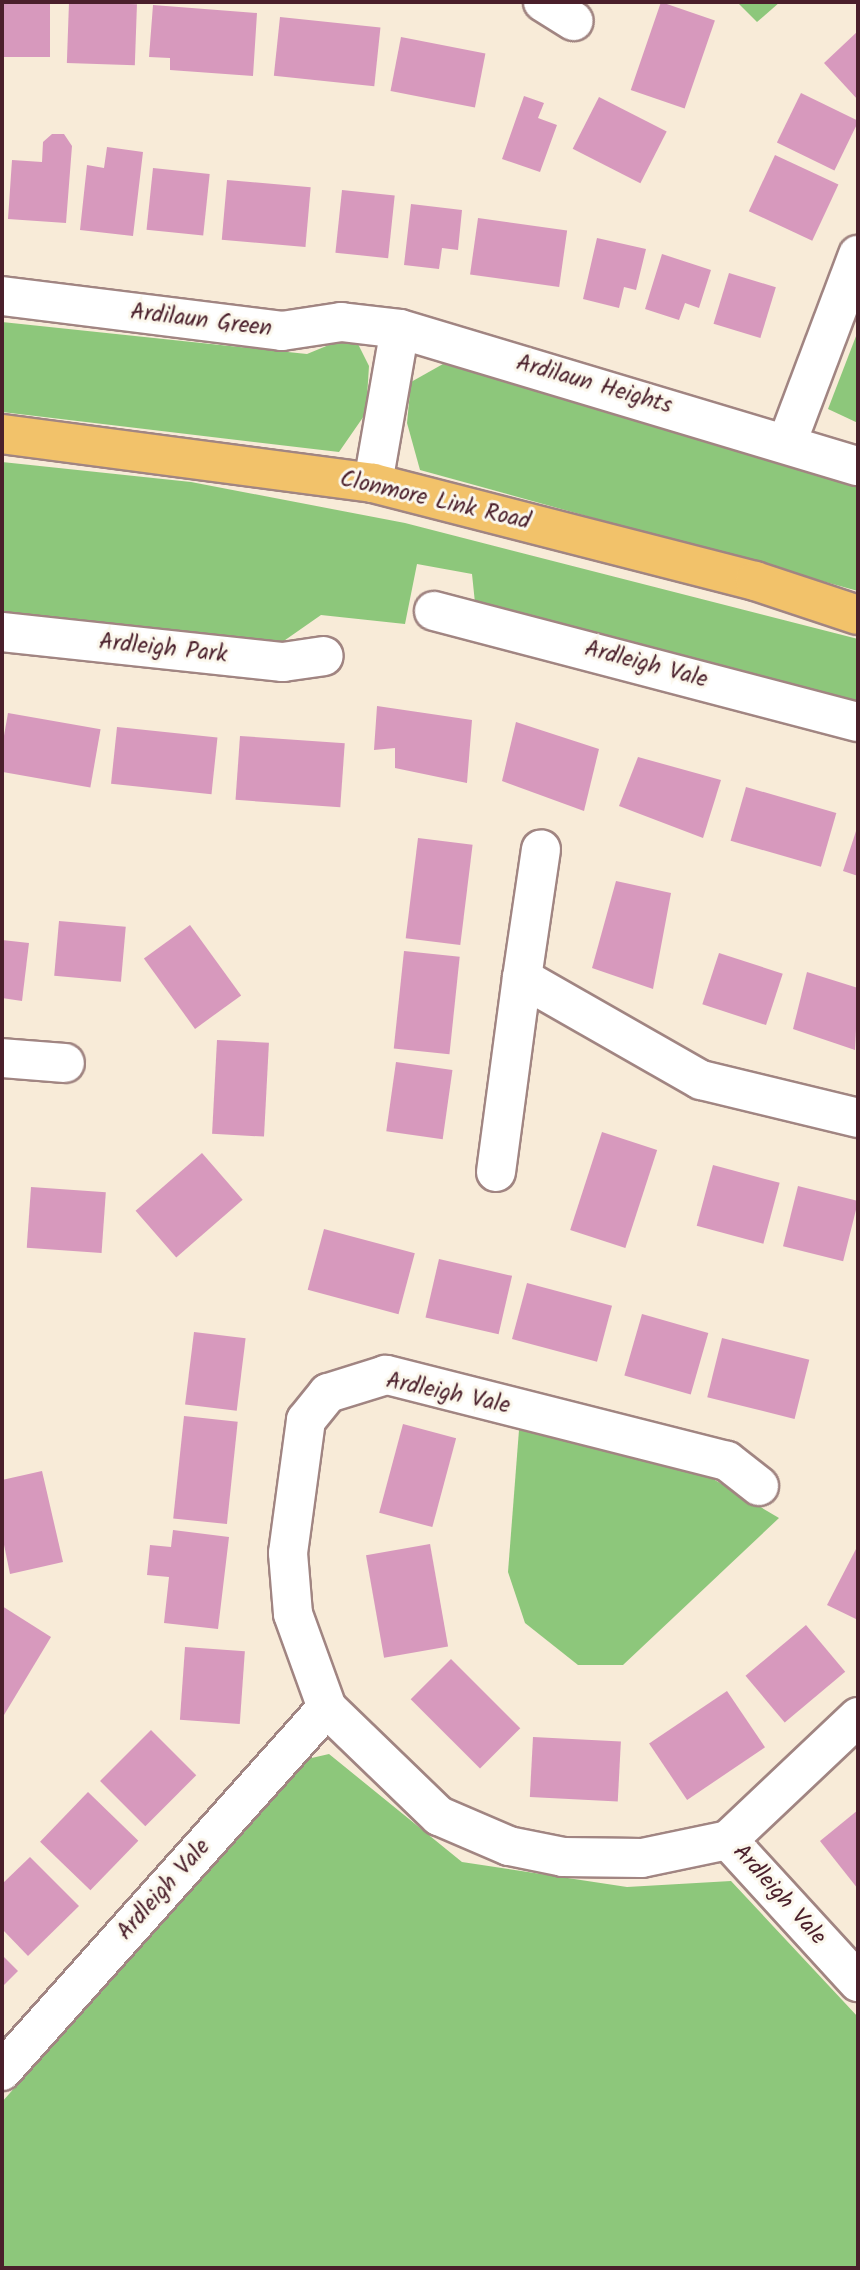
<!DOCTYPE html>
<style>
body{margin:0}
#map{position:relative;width:860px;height:2270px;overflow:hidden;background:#f8ebd8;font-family:Kalam,sans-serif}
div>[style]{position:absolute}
.green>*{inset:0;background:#8dc77b}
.building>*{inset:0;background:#d799bd;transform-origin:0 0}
.roads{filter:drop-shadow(2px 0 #a18582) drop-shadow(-2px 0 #a18582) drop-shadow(0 2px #a18582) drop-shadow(0 -2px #a18582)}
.minor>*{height:38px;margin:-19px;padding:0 19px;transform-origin:19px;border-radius:19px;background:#fff}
.major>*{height:38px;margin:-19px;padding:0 19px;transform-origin:19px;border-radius:19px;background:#f2c26a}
span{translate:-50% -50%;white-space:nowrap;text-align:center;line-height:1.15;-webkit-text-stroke:6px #fbf7ec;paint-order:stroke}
.street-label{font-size:23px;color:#4a1f2b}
.frame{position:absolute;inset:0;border:4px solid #4a1f2b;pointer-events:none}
</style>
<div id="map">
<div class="green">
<div style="clip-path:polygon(737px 2px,780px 2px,757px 22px)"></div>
<div style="clip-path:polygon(2px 322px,307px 354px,341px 340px,358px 344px,369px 366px,366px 413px,339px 452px,2px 412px)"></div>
<div style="clip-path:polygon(858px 331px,858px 423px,828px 409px)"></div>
<div style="clip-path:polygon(443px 364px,858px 481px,858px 591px,420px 470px,407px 423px,411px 382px)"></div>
<div style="clip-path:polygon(2px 462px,191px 482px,405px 523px,858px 639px,858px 703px,475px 603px,472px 574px,417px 564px,405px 624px,321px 615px,278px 645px,2px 615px)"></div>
<div style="clip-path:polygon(519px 1430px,703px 1473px,779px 1518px,623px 1665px,578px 1665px,525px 1623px,508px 1572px)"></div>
<div style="clip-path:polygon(329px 1754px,462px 1862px,627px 1887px,731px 1881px,858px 2017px,858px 2268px,2px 2268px,2px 2102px,303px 1760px)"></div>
</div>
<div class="building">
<div style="left:2px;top:2px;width:48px;height:55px"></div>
<div style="left:69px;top:2px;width:68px;height:61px;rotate:2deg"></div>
<div style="left:661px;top:2px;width:57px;height:93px;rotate:19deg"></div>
<div style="clip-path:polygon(153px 5px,257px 13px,253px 76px,170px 70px,170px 58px,149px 57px)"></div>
<div style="left:280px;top:17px;width:101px;height:59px;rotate:6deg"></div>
<div style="clip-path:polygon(858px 31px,858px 100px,824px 63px)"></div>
<div style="left:401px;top:37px;width:86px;height:55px;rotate:11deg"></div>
<div style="left:801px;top:93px;width:64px;height:55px;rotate:26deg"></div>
<div style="clip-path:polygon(524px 96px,544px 103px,538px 118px,557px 125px,540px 172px,502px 159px)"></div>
<div style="left:599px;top:97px;width:76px;height:58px;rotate:27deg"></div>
<div style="clip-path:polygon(52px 134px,64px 134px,72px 146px,66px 223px,8px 219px,12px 160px,42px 162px,43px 142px)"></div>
<div style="clip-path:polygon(107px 147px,143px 152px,133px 236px,80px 230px,87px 165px,104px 168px)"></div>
<div style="left:775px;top:155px;width:70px;height:62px;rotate:25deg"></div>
<div style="left:153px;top:168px;width:57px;height:62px;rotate:6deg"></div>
<div style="left:227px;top:180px;width:84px;height:60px;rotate:5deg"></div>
<div style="left:342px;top:190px;width:53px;height:63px;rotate:6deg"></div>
<div style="clip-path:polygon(411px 204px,462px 210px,458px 250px,442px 248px,439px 269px,404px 265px)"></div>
<div style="left:478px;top:218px;width:90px;height:57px;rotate:8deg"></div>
<div style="clip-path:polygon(597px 238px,646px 249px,636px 290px,624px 287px,619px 308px,583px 299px)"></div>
<div style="clip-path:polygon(662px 254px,711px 270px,699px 308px,685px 303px,679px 320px,645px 309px)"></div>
<div style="left:729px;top:273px;width:49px;height:53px;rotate:17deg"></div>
<div style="clip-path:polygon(377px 706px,472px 720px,467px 783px,395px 768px,395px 748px,374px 750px)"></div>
<div style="left:8px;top:713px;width:94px;height:59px;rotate:10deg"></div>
<div style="clip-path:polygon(516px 722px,599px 749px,584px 811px,502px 781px)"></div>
<div style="left:117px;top:727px;width:101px;height:57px;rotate:6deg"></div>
<div style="left:240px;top:736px;width:105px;height:64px;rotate:4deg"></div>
<div style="clip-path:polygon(638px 757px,721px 780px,703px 838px,619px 806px)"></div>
<div style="left:746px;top:787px;width:94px;height:56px;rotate:16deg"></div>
<div style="clip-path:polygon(858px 825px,858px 876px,843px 871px)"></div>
<div style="left:418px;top:838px;width:55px;height:101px;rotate:7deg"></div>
<div style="clip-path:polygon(616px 881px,671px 893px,653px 989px,592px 968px)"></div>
<div style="left:59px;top:921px;width:67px;height:55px;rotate:5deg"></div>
<div style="left:190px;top:925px;width:87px;height:57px;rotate:54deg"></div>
<div style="clip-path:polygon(2px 940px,29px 943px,22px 1001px,2px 998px)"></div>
<div style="left:404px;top:951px;width:56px;height:98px;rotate:6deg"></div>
<div style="left:719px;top:953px;width:67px;height:54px;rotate:18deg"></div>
<div style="clip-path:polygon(807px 972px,858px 988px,855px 1050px,793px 1029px)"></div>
<div style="left:217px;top:1040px;width:52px;height:94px;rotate:3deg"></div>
<div style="left:396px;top:1062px;width:57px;height:70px;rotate:8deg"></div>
<div style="left:602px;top:1132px;width:58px;height:103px;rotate:18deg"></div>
<div style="left:202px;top:1153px;width:62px;height:88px;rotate:49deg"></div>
<div style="left:713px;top:1165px;width:69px;height:63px;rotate:15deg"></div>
<div style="left:798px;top:1186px;width:62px;height:62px;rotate:14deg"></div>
<div style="left:31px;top:1187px;width:75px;height:61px;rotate:4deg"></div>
<div style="left:324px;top:1229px;width:94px;height:63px;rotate:15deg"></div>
<div style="left:439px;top:1259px;width:75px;height:60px;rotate:13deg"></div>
<div style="left:527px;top:1283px;width:88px;height:58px;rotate:15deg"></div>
<div style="left:642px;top:1314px;width:69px;height:64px;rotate:16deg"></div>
<div style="left:194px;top:1332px;width:52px;height:73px;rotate:7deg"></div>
<div style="left:722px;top:1338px;width:90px;height:61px;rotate:14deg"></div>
<div style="left:184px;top:1416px;width:54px;height:103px;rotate:6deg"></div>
<div style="left:403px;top:1424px;width:55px;height:92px;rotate:15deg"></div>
<div style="clip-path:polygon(42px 1471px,63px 1562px,10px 1574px,2px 1535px,2px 1480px)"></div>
<div style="clip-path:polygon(173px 1530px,229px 1537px,218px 1629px,164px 1623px,169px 1577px,147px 1575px,150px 1545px,171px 1547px)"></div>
<div style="left:430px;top:1544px;width:104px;height:65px;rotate:80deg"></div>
<div style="clip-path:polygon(856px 1549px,858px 1551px,858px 1620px,827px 1605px)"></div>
<div style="clip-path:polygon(2px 1606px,51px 1637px,4px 1715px,2px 1713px)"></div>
<div style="left:806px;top:1625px;width:61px;height:79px;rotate:50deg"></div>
<div style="left:185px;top:1647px;width:60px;height:73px;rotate:4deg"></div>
<div style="left:451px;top:1659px;width:98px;height:57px;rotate:45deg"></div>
<div style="left:727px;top:1691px;width:68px;height:94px;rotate:56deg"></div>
<div style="left:151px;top:1730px;width:64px;height:72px;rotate:45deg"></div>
<div style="left:533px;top:1737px;width:88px;height:60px;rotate:3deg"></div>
<div style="left:88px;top:1792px;width:70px;height:69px;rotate:44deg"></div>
<div style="clip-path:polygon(858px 1810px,858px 1889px,820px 1841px)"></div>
<div style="clip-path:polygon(30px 1857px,79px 1906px,28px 1956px,2px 1929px,2px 1884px)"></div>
<div style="clip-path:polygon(2px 1955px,18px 1971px,2px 1987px)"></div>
</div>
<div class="roads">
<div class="minor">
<div style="left:543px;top:2px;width:36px;rotate:32deg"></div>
<div style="left:2px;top:296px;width:282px;rotate:7.1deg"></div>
<div style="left:282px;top:331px;width:60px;rotate:-8.7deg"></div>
<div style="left:341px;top:322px;width:59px;rotate:6.8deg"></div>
<div style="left:400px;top:329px;width:478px;rotate:16.7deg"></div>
<div style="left:788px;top:440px;width:198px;rotate:-69.3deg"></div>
<div style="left:373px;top:483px;width:156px;rotate:-80.1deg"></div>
<div style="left:434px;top:611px;width:438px;rotate:14.7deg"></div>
<div style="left:2px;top:632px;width:283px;rotate:6.1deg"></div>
<div style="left:283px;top:662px;width:41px;rotate:-8.3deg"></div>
<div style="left:522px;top:978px;width:130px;rotate:-81.6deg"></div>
<div style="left:2px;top:1058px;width:63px;rotate:4.5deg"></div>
<div style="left:496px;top:1172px;width:196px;rotate:-82.4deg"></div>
<div style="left:522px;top:978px;width:206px;rotate:29.7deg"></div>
<div style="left:701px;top:1080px;width:162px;rotate:13.6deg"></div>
<div style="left:759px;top:1486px;width:41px;rotate:-142deg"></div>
<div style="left:727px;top:1461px;width:352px;rotate:-165.8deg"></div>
<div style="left:386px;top:1375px;width:61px;rotate:162.8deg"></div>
<div style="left:328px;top:1393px;width:35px;rotate:129deg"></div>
<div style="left:306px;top:1420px;width:134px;rotate:97.7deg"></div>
<div style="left:288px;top:1553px;width:61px;rotate:85.3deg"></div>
<div style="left:293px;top:1614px;width:100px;rotate:70.1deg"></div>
<div style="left:327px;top:1708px;width:156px;rotate:44deg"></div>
<div style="left:439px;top:1816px;width:76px;rotate:23.2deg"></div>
<div style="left:509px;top:1846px;width:55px;rotate:11.5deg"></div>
<div style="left:563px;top:1857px;width:79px;rotate:0.7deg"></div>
<div style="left:642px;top:1858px;width:88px;rotate:-11.8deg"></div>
<div style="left:728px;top:1840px;width:179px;rotate:-43.4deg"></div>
<div style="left:728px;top:1840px;width:193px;rotate:47.5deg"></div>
<div style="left:2px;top:2071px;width:487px;rotate:-48.2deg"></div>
</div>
<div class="major">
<div style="left:2px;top:434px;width:374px;rotate:7.5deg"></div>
<div style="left:373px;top:483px;width:394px;rotate:14.4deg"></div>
<div style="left:755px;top:581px;width:108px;rotate:18.3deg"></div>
</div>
</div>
<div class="street-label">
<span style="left:201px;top:321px;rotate:7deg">Ardilaun Green</span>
<span style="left:594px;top:385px;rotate:16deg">Ardilaun Heights</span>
<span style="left:435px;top:501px;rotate:13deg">Clonmore Link Road</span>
<span style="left:163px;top:649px;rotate:6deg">Ardleigh Park</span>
<span style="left:646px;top:665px;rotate:15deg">Ardleigh Vale</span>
<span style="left:448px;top:1394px;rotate:12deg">Ardleigh Vale</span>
<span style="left:164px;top:1890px;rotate:-48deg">Ardleigh Vale</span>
<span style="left:779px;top:1895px;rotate:48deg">Ardleigh Vale</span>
</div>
<div class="frame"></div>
</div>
